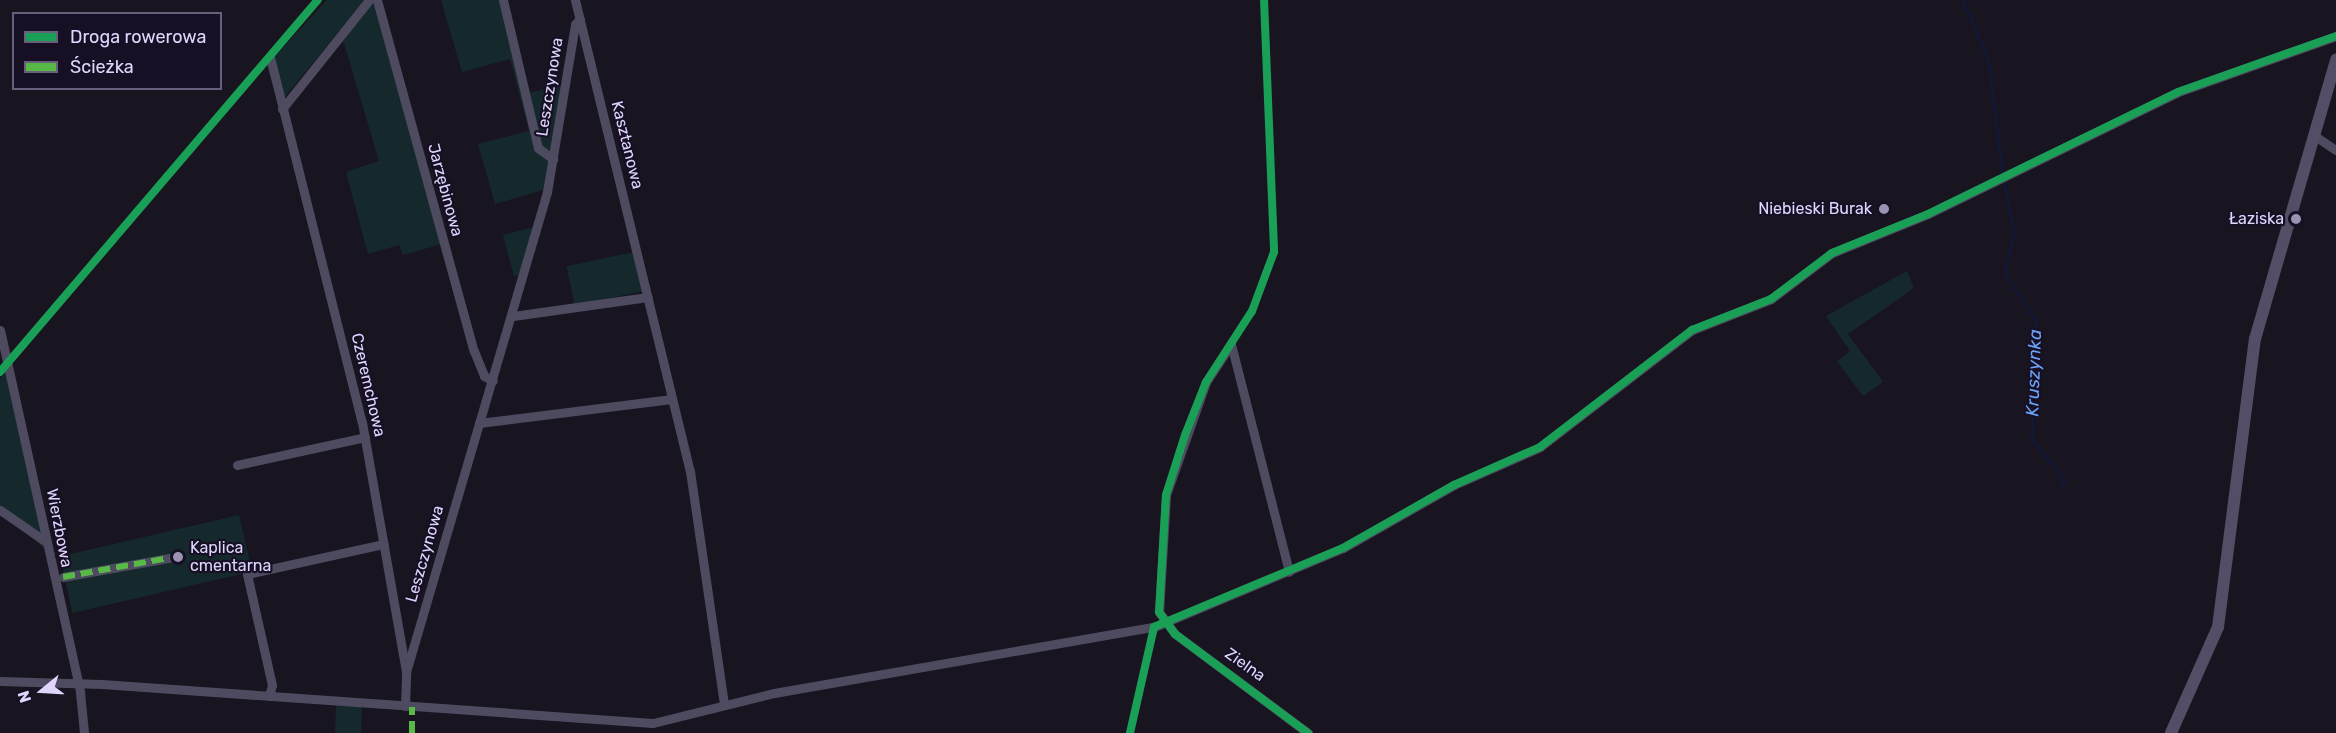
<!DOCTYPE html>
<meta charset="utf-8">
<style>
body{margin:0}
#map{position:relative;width:2336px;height:733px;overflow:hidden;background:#181520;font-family:Rubik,sans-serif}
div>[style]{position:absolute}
.green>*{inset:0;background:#15292d;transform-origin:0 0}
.stream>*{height:2px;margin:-1px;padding:0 1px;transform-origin:1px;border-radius:1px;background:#0e193e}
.street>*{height:9px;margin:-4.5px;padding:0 4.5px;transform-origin:4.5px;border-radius:4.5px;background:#4e4b61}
.secondary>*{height:12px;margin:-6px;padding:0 6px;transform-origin:6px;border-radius:6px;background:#534e66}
.quiet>*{height:6px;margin-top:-3px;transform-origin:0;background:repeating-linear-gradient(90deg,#58b947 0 12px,transparent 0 18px)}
.cycleway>*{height:8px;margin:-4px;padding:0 4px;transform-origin:4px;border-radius:4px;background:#1a9f57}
.dots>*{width:16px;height:16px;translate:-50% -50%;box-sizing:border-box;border:3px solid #171025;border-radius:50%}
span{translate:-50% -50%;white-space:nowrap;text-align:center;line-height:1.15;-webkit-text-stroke:4.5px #171025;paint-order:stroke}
.street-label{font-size:16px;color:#e0d6fd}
.poi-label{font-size:16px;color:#e0d6fd}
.right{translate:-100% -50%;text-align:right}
.left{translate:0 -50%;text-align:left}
.water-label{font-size:18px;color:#6aa3f7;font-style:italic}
.legend{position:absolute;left:12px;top:12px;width:210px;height:78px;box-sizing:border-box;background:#171025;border:2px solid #675f7b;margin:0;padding:8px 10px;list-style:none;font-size:18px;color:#e0d6fd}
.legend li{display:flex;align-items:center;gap:12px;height:30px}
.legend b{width:30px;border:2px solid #675f7b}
.north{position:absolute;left:12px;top:661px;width:60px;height:60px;-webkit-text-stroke:4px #171025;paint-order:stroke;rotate:252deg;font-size:16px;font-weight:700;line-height:24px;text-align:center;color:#e0d6fd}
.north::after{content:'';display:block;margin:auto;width:21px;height:27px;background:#e0d6fd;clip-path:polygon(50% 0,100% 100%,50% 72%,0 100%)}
</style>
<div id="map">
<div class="green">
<div style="clip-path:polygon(327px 0,377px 0,442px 244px,403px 255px,399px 245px,368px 254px,346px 172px,379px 161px,340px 30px,278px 105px,267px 65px)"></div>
<div style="clip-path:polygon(441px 0,504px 0,528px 93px,569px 84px,550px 188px,495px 204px,478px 144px,529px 131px,510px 59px,462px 72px)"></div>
<div style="clip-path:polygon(538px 226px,525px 274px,514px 276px,503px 235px)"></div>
<div style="left:634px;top:252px;width:40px;height:69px;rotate:78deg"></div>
<div style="clip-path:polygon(1907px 271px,1914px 288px,1848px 334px,1883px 382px,1863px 396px,1837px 361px,1850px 351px,1826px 316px)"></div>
<div style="clip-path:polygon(6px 371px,47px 551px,0 509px,0 379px)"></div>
<div style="left:239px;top:515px;width:58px;height:184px;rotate:77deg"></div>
<div style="left:336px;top:705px;width:26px;height:28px;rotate:2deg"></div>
</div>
<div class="stream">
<div style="left:1963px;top:0;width:67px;rotate:67.2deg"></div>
<div style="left:1989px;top:62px;width:113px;rotate:82.9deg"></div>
<div style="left:2005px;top:184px;width:50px;rotate:79.6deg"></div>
<div style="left:2014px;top:233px;width:42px;rotate:102.4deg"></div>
<div style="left:2005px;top:274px;width:58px;rotate:56.3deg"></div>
<div style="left:2037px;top:322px;width:118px;rotate:92.4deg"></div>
<div style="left:2032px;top:440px;width:52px;rotate:50.5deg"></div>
<div style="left:2065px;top:480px;width:9px;rotate:108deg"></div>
</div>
<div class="street">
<div style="left:377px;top:0;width:364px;rotate:74.6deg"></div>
<div style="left:474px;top:351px;width:27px;rotate:68deg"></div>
<div style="left:484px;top:376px;width:10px;rotate:29deg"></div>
<div style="left:503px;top:0;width:152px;rotate:76.7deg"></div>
<div style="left:538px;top:148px;width:19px;rotate:36deg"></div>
<div style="left:575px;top:0;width:485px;rotate:76.3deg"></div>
<div style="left:690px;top:471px;width:236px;rotate:81.7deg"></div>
<div style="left:270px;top:57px;width:376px;rotate:75.9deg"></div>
<div style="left:362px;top:422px;width:254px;rotate:80deg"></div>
<div style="left:282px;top:109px;width:139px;rotate:-51.4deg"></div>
<div style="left:2315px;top:136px;width:25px;rotate:34deg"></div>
<div style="left:513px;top:316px;width:136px;rotate:-8deg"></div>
<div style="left:0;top:330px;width:371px;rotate:77.5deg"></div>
<div style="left:80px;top:692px;width:41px;rotate:84.4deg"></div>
<div style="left:1231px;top:344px;width:45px;rotate:123.3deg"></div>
<div style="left:1206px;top:382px;width:120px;rotate:109.5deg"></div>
<div style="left:1166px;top:495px;width:117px;rotate:93.4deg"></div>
<div style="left:1159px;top:612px;width:27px;rotate:54deg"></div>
<div style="left:1175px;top:634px;width:166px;rotate:36.7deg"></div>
<div style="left:1231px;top:344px;width:235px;rotate:75.7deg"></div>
<div style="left:479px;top:423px;width:194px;rotate:-7.1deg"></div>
<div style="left:237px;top:465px;width:131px;rotate:-12.3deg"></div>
<div style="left:0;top:510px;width:55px;rotate:34.6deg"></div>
<div style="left:63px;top:577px;width:108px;rotate:-10.2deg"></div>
<div style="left:0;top:681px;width:102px;rotate:1.7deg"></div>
<div style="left:102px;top:684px;width:552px;rotate:4.05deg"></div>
<div style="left:653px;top:723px;width:125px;rotate:-13.9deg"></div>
<div style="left:774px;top:693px;width:386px;rotate:-9.9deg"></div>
<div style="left:1154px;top:627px;width:205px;rotate:-22.7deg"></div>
<div style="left:1343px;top:548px;width:128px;rotate:-29.6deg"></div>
<div style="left:1454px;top:485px;width:94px;rotate:-23.8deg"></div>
<div style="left:1540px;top:447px;width:192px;rotate:-37.6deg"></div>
<div style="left:1692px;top:330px;width:85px;rotate:-21.4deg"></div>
<div style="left:1771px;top:299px;width:76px;rotate:-37deg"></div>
<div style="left:1832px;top:253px;width:104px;rotate:-22.1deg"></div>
<div style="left:1928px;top:214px;width:278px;rotate:-26deg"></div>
<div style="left:2178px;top:92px;width:168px;rotate:-19.5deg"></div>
<div style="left:269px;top:696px;width:11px;rotate:-75deg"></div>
<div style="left:272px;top:685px;width:114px;rotate:-102.7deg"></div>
<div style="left:247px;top:574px;width:140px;rotate:-12.4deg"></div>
<div style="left:405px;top:706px;width:34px;rotate:-88deg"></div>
<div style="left:406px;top:672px;width:500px;rotate:-73.63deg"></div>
<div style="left:547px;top:192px;width:170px;rotate:-80.5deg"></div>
<div style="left:575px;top:24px;width:7px;rotate:-45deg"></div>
</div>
<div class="secondary">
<div style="left:2171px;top:733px;width:116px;rotate:-66.1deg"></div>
<div style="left:2218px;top:627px;width:290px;rotate:-82.7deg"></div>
<div style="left:2255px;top:339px;width:291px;rotate:-73.8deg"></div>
</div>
<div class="quiet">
<div style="left:63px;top:577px;width:108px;rotate:-10.2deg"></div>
<div style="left:412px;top:733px;width:26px;rotate:-90deg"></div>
</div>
<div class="cycleway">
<div style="left:1264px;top:0;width:252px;rotate:87.7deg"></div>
<div style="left:1274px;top:252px;width:63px;rotate:110.4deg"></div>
<div style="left:1252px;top:311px;width:85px;rotate:122.9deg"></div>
<div style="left:1206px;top:382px;width:57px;rotate:111.6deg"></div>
<div style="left:1185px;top:435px;width:63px;rotate:107.6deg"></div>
<div style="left:1166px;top:495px;width:117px;rotate:93.4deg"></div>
<div style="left:1159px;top:612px;width:27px;rotate:54deg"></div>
<div style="left:1175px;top:634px;width:166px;rotate:36.7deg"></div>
<div style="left:0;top:372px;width:489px;rotate:-49.5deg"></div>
<div style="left:1130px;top:733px;width:109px;rotate:-77.2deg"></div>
<div style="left:1154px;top:627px;width:205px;rotate:-22.7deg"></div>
<div style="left:1343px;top:548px;width:128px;rotate:-29.6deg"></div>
<div style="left:1454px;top:485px;width:94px;rotate:-23.8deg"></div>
<div style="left:1540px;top:447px;width:192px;rotate:-37.6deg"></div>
<div style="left:1692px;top:330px;width:85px;rotate:-21.4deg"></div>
<div style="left:1771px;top:299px;width:76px;rotate:-37deg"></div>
<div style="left:1832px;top:253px;width:104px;rotate:-22.1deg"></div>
<div style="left:1928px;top:214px;width:278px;rotate:-26deg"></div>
<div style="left:2178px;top:92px;width:168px;rotate:-19.5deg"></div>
</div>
<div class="dots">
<div style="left:1884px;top:209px;background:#9a92b0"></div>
<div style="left:2296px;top:219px;background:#9a92b0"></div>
<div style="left:178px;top:557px;background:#9a92b0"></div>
</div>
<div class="street-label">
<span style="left:550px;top:87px;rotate:-81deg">Leszczynowa</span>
<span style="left:627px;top:145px;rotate:76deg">Kasztanowa</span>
<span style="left:445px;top:190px;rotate:75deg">Jarzębinowa</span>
<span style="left:368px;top:385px;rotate:77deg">Czeremchowa</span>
<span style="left:59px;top:528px;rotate:79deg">Wierzbowa</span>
<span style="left:425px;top:554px;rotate:-74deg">Leszczynowa</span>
<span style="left:1245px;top:665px;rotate:35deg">Zielna</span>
</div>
<div class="poi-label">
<span class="right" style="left:1872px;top:209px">Niebieski Burak</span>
<span class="right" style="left:2284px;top:219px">Łaziska</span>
<span class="left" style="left:190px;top:557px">Kaplica<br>cmentarna</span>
</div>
<div class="water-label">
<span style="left:2034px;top:373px;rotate:-88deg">Kruszynka</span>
</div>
<ul class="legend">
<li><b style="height:8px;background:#1a9f57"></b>Droga rowerowa</li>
<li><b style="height:8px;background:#58b947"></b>Ścieżka</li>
</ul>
<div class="north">N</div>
</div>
